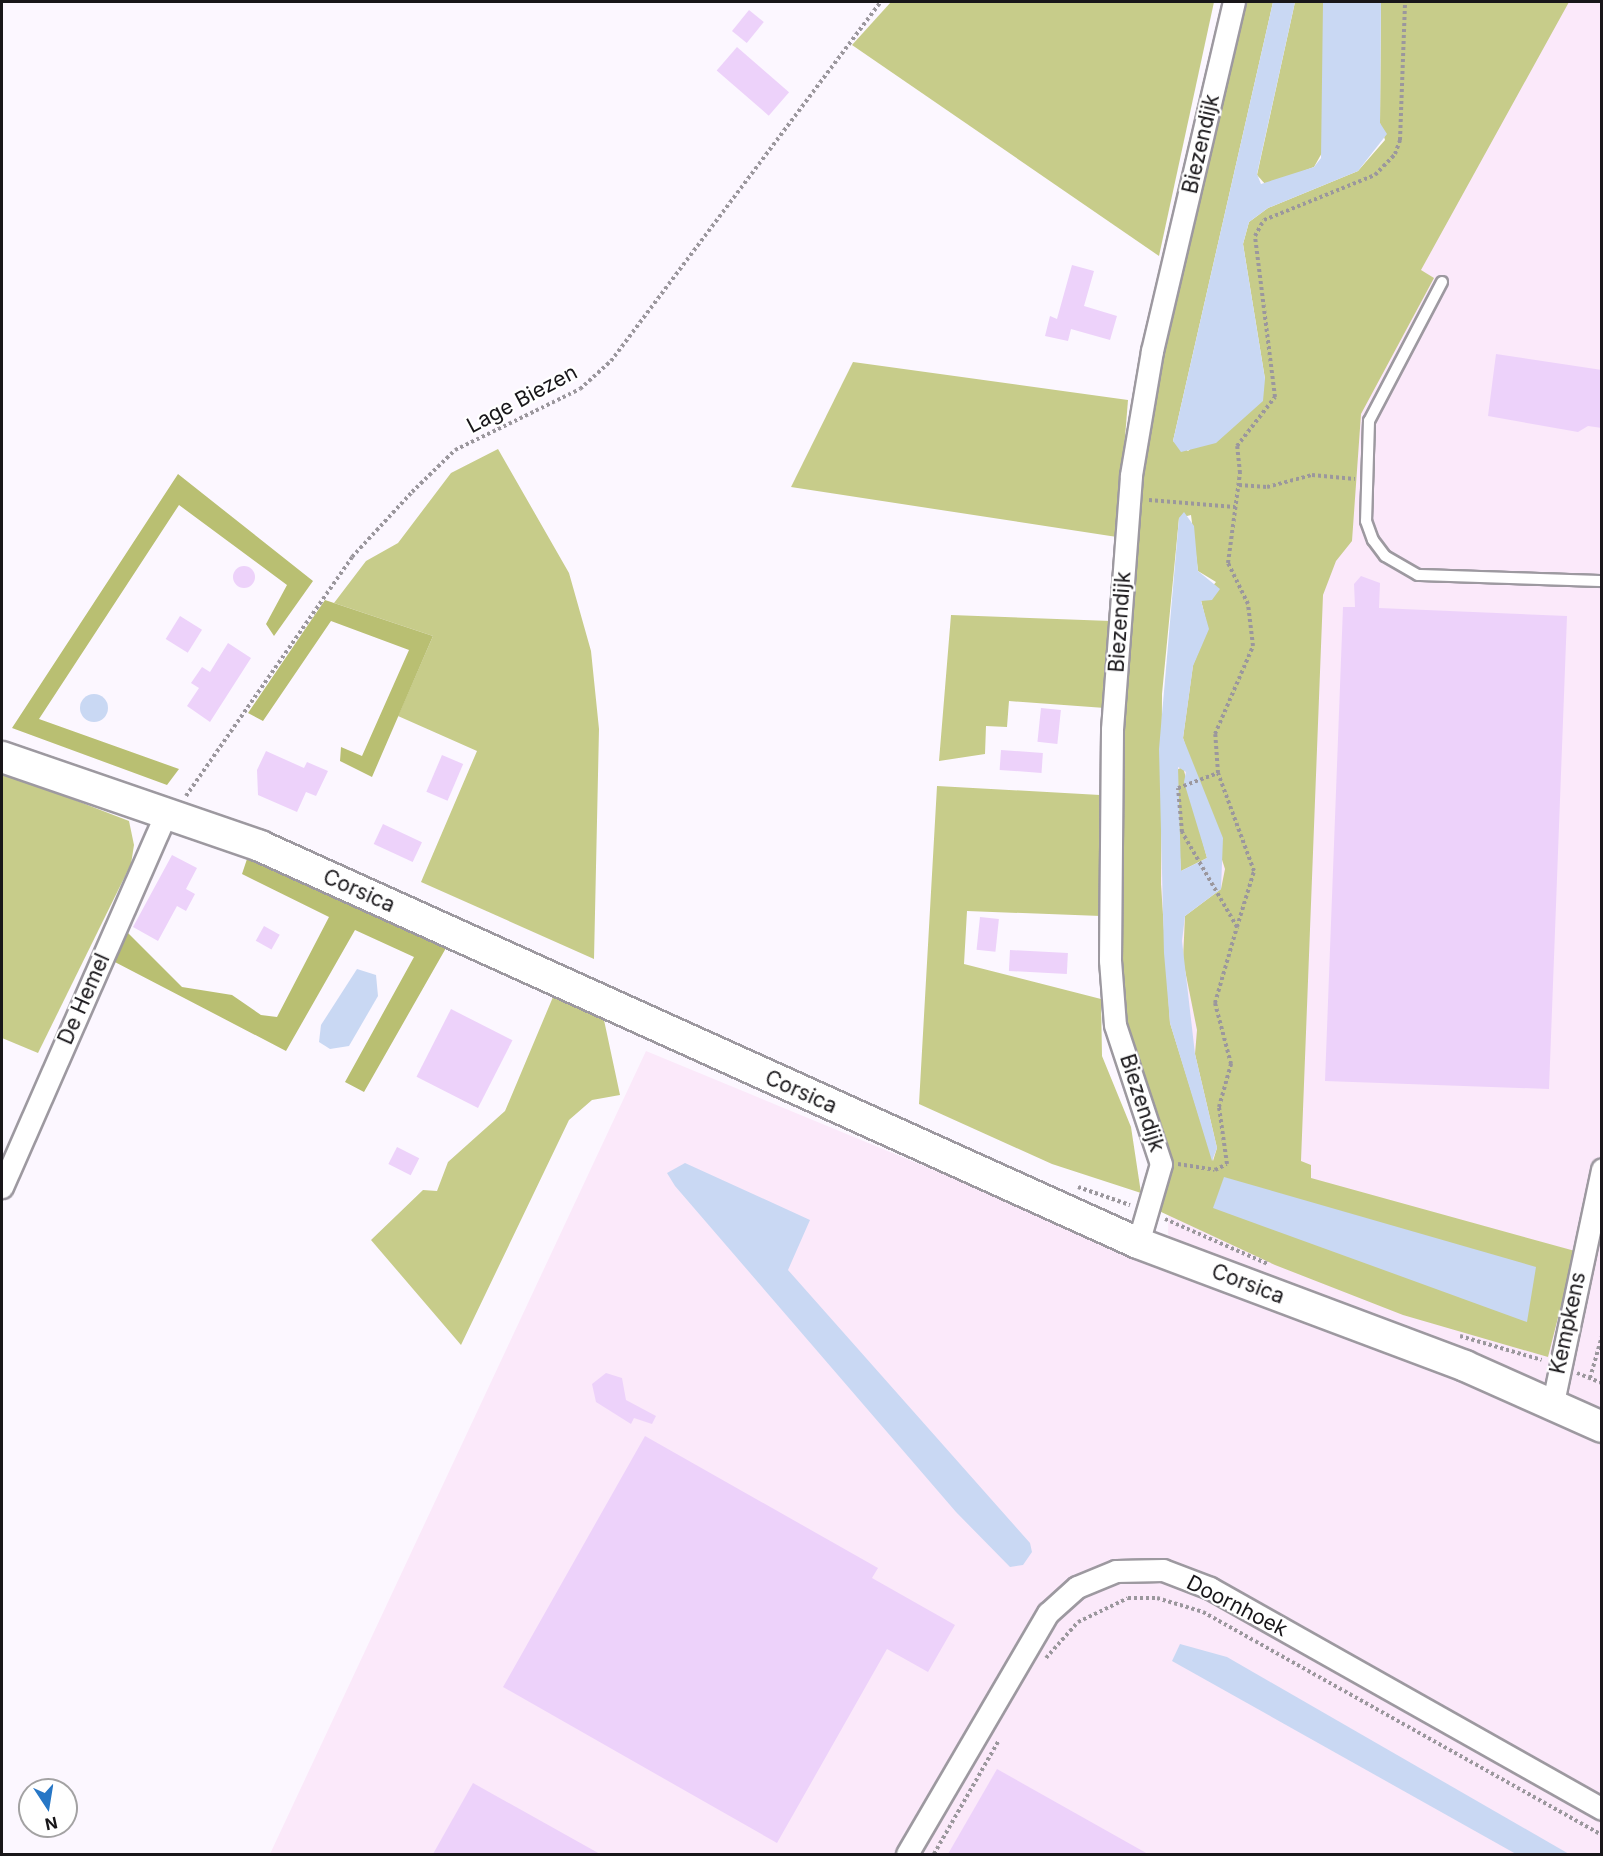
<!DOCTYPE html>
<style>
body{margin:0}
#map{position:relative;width:1603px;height:1856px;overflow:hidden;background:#fcf7ff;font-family:Inter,sans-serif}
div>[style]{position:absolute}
.industrial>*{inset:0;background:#fbe9fa}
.green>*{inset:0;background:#c7cc8a}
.forest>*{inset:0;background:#b9bf72}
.water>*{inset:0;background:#c9d8f3}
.round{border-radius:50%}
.building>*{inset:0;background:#edd2fa;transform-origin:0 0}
.path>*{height:4px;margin-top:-2px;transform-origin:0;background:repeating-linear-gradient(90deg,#9b979d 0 3px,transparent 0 6px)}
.roads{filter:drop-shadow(2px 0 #9d99a0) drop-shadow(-2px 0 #9d99a0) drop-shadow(0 2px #9d99a0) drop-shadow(0 -2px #9d99a0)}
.lane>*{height:10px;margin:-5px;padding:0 5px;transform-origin:5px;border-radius:5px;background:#fff}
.street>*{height:21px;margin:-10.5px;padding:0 10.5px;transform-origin:10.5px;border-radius:10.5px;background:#fff}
.secondary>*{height:30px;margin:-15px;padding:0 15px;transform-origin:15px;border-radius:15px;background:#fff}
span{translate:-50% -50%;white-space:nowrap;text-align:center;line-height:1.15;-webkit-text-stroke:4.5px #fff;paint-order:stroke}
.street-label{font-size:21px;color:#181619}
.frame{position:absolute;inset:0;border:3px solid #181619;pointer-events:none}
.north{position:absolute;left:18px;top:1778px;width:60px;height:60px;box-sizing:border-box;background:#fff;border:2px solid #a3a2a3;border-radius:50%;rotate:168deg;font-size:16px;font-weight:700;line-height:24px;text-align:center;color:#181619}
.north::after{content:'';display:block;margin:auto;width:21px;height:27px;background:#2777c6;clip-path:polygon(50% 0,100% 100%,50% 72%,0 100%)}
</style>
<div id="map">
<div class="industrial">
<div style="clip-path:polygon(1509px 2px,1601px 2px,1601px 1854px,270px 1854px,646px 1051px,1197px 1279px,1168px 1234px,1170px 1160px,1122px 1008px,1118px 807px)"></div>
</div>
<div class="green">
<div style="clip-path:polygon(891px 2px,1214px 2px,1159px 256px,852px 45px)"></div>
<div style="clip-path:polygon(evenodd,1241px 2px,1273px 2px,1173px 441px,1188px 451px,1265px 379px,1243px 244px,1249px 222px,1268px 208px,1358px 171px,1385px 140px,1380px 123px,1381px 2px,1569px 2px,1421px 270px,1434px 278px,1361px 414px,1352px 541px,1336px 561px,1323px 595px,1301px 1161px,1311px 1165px,1311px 1178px,1575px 1251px,1548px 1357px,1403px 1315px,1275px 1265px,1159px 1211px,1168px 1180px,1166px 1142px,1143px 1084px,1120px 997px,1115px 778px,1146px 413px,1241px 2px,1191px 515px,1198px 571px,1216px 582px,1201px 600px,1208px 629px,1193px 665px,1183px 738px,1225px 869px,1221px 889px,1185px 916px,1183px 960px,1197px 1030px,1195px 1054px,1217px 1148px,1213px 1161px,1170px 1023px,1161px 884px,1162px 694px,1179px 518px,1191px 515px)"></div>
<div style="clip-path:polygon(1295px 2px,1323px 2px,1323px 151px,1314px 167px,1266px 185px,1257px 175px)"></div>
<div style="clip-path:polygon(853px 362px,1128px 400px,1117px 537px,791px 487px)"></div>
<div style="clip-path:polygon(498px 449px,569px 573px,591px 651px,599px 729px,594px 959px,421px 882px,477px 751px,398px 716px,433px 636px,334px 603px,366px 561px,398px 543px,451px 473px)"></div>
<div style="clip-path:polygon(951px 615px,1111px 621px,1105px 708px,1009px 701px,1007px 727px,986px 726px,985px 754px,939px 761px)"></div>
<div style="clip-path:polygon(1183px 767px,1207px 858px,1181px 871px,1174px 771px)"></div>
<div style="clip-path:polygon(2px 772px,129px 821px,134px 845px,131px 864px,38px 1053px,2px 1038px)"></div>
<div style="clip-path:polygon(937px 786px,1100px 795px,1101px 916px,967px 911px,964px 964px,1101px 999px,1102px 1056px,1131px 1127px,1141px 1193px,1052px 1164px,919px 1104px)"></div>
<div style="clip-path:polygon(553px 997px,604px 1020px,620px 1095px,592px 1100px,569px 1120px,461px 1345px,371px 1240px,423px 1190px,437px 1191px,448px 1162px,505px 1111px)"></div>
</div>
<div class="forest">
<div style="clip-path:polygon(178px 474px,313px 581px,274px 636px,266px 624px,287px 585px,179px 505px,39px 719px,179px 769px,167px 785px,12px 728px)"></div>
<div style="clip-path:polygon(325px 600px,433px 636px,372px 777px,340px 761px,341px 747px,362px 756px,409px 650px,331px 621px,263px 721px,248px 713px)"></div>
<div style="clip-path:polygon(247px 859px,446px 948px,364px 1092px,345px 1082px,414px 957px,355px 930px,286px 1051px,111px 960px,125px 930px,182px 987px,232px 995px,261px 1015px,277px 1017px,329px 917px,242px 874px)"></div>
</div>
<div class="water">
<div style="clip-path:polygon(1273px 2px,1295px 2px,1257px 174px,1261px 184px,1314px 167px,1321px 158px,1323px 2px,1381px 2px,1380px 123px,1387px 134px,1358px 171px,1268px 208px,1249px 222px,1243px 244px,1265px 379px,1263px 401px,1216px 443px,1181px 452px,1173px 441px)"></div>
<div style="clip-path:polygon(evenodd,1184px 512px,1194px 526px,1198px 571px,1220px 589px,1212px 600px,1201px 601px,1209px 629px,1193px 666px,1183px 738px,1223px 838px,1221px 889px,1185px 916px,1182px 941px,1195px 1054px,1217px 1148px,1212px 1161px,1170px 1023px,1164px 953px,1159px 749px,1179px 518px,1184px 512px,1178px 767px,1186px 772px,1184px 782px,1207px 858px,1181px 871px,1178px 767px)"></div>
<div class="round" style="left:80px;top:694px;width:28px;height:28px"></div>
<div style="clip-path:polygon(357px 969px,376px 975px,378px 996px,349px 1046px,330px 1049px,319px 1042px,321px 1025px)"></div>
<div style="clip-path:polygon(685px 1163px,810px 1220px,788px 1270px,1030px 1543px,1032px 1552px,1023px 1565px,1010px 1567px,956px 1512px,675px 1186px,667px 1173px)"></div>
<div style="clip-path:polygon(1224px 1177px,1536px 1267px,1527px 1322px,1213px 1208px)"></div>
<div style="clip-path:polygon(1180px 1644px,1227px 1657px,1569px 1854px,1516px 1854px,1172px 1661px)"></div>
</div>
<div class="building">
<div style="left:749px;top:10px;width:19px;height:27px;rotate:39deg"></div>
<div style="left:737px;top:47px;width:69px;height:31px;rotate:41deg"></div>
<div style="clip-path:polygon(1072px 265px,1094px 271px,1084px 306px,1117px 316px,1110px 340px,1071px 329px,1068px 341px,1045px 336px,1050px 316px,1057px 319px)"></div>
<div style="clip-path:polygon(1496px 354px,1602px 370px,1602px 428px,1588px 426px,1578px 432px,1488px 416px)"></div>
<div class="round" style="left:233px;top:566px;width:22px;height:22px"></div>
<div style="clip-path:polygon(1361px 576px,1380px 583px,1379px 608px,1567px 616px,1549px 1089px,1325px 1081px,1343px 607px,1355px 607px,1354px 584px)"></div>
<div style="left:180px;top:616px;width:26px;height:27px;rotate:32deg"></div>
<div style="clip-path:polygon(228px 643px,251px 658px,210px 722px,187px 706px,199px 688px,191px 683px,202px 667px,210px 672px)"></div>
<div style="left:1041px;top:708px;width:20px;height:34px;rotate:6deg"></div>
<div style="left:1001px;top:750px;width:42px;height:20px;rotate:4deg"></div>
<div style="clip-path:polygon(266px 751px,304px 768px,307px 762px,328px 771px,316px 796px,306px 792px,297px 812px,258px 795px,257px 770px)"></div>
<div style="left:442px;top:755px;width:23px;height:40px;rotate:23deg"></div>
<div style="left:383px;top:824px;width:43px;height:22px;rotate:25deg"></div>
<div style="clip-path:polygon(172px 855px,197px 868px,186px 889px,195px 894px,186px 911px,177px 906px,158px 941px,133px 927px)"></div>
<div style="left:980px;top:917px;width:19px;height:33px;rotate:6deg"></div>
<div style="left:264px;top:926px;width:18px;height:17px;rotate:29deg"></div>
<div style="left:1010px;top:950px;width:58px;height:21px;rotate:3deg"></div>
<div style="left:451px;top:1009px;width:69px;height:76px;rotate:27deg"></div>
<div style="left:397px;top:1147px;width:25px;height:19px;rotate:27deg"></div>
<div style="clip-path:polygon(606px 1373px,622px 1378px,626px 1400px,656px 1416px,652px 1424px,634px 1418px,631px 1424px,596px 1402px,592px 1384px)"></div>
<div style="clip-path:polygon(645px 1436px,878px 1568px,872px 1578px,955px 1625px,928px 1672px,887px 1649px,777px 1843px,503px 1687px)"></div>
<div style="clip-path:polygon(997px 1769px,1148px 1854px,948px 1854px)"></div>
<div style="clip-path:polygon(473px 1783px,600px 1854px,433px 1854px)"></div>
</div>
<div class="path">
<div style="left:1239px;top:485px;width:28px;rotate:4deg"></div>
<div style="left:1267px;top:487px;width:47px;rotate:-14.9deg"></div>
<div style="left:1312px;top:475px;width:43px;rotate:5.3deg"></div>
<div style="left:1149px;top:500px;width:86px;rotate:4.7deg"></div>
<div style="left:186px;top:796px;width:291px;rotate:-55.2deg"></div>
<div style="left:352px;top:557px;width:88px;rotate:-47.3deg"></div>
<div style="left:412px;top:492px;width:60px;rotate:-44.3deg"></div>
<div style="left:455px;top:450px;width:139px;rotate:-26deg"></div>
<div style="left:580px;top:389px;width:42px;rotate:-42.1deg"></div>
<div style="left:611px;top:361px;width:449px;rotate:-53.1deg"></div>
<div style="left:1237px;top:927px;width:59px;rotate:-73.1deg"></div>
<div style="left:1254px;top:871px;width:104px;rotate:-110.2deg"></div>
<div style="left:1218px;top:773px;width:39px;rotate:-94deg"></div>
<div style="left:1215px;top:734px;width:96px;rotate:-66.6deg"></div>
<div style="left:1253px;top:646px;width:42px;rotate:-96.8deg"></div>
<div style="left:1248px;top:604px;width:46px;rotate:-116deg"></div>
<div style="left:1228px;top:563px;width:91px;rotate:-82.4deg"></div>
<div style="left:1240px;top:473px;width:27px;rotate:-96deg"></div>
<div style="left:1237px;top:446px;width:62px;rotate:-52.2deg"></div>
<div style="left:1275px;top:397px;width:162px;rotate:-97.1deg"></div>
<div style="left:1255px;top:236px;width:18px;rotate:-61deg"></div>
<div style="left:1264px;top:220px;width:120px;rotate:-22.1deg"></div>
<div style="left:1375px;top:175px;width:29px;rotate:-46deg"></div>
<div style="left:1395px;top:154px;width:15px;rotate:-70deg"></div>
<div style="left:1400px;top:140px;width:138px;rotate:-87.9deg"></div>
<div style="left:1178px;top:1164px;width:37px;rotate:9deg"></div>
<div style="left:1215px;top:1170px;width:13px;rotate:-27deg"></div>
<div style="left:1227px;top:1164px;width:58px;rotate:-98deg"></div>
<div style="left:1219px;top:1107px;width:45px;rotate:-74.4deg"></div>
<div style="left:1231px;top:1064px;width:63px;rotate:-104.7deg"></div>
<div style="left:1215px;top:1003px;width:79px;rotate:-73.9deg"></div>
<div style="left:1237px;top:927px;width:110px;rotate:-120.1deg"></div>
<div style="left:1182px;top:832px;width:44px;rotate:-95.2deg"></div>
<div style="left:1178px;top:788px;width:43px;rotate:-20.6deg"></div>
<div style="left:1078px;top:1187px;width:55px;rotate:19.1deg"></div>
<div style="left:1165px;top:1219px;width:112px;rotate:23.6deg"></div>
<div style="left:1460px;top:1336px;width:85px;rotate:16.3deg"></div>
<div style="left:1577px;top:1373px;width:27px;rotate:22deg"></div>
<div style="left:1590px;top:1378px;width:44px;rotate:-74.1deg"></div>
<div style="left:1046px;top:1658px;width:48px;rotate:-48.4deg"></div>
<div style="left:1078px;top:1622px;width:55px;rotate:-25.6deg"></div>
<div style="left:1128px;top:1598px;width:29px"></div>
<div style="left:1157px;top:1598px;width:48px;rotate:16.9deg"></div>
<div style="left:1203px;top:1612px;width:457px;rotate:29.2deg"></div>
<div style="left:934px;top:1854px;width:131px;rotate:-60.3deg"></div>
</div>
<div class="roads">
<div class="lane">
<div style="left:1442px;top:282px;width:157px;rotate:117.7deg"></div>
<div style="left:1369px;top:421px;width:100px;rotate:91.7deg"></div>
<div style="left:1366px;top:521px;width:20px;rotate:70deg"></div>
<div style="left:1373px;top:540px;width:20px;rotate:53deg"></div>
<div style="left:1385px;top:556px;width:38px;rotate:30deg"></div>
<div style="left:1418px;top:575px;width:184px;rotate:1.9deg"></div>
</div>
<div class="street">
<div style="left:2px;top:1187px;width:410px;rotate:-66.3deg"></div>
<div style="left:1138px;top:1243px;width:82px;rotate:-73.8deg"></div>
<div style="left:1161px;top:1164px;width:146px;rotate:-108.3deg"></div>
<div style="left:1115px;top:1025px;width:65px;rotate:-94.4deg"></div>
<div style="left:1110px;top:960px;width:231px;rotate:-89.5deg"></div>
<div style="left:1112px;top:729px;width:255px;rotate:-85.7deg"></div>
<div style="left:1131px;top:475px;width:126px;rotate:-80.4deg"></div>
<div style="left:1152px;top:351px;width:359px;rotate:-76.8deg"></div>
<div style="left:1552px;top:1407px;width:243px;rotate:-78.1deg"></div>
<div style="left:907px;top:1854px;width:279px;rotate:-59.7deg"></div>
<div style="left:1048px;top:1613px;width:39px;rotate:-42deg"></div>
<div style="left:1077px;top:1587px;width:42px;rotate:-22.3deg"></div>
<div style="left:1116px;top:1571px;width:47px;rotate:-1.2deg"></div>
<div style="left:1163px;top:1570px;width:50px;rotate:21deg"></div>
<div style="left:1210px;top:1588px;width:450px;rotate:29.4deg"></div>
</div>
<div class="secondary">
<div style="left:2px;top:757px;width:273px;rotate:19deg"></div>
<div style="left:260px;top:846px;width:964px;rotate:24.33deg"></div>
<div style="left:1138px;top:1243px;width:349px;rotate:20.6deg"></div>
<div style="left:1465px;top:1366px;width:150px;rotate:24deg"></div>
</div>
</div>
<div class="street-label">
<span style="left:1201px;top:144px;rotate:-77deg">Biezendijk</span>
<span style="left:522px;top:399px;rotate:-28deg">Lage Biezen</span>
<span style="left:1120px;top:622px;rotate:-86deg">Biezendijk</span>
<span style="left:359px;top:891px;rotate:24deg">Corsica</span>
<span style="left:84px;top:999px;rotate:-66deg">De Hemel</span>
<span style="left:801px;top:1092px;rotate:24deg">Corsica</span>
<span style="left:1142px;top:1103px;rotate:72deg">Biezendijk</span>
<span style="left:1248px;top:1284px;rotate:21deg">Corsica</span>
<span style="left:1568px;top:1323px;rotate:-78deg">Kempkens</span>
<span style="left:1237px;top:1606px;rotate:27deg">Doornhoek</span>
</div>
<div class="frame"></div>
<div class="north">N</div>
</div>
